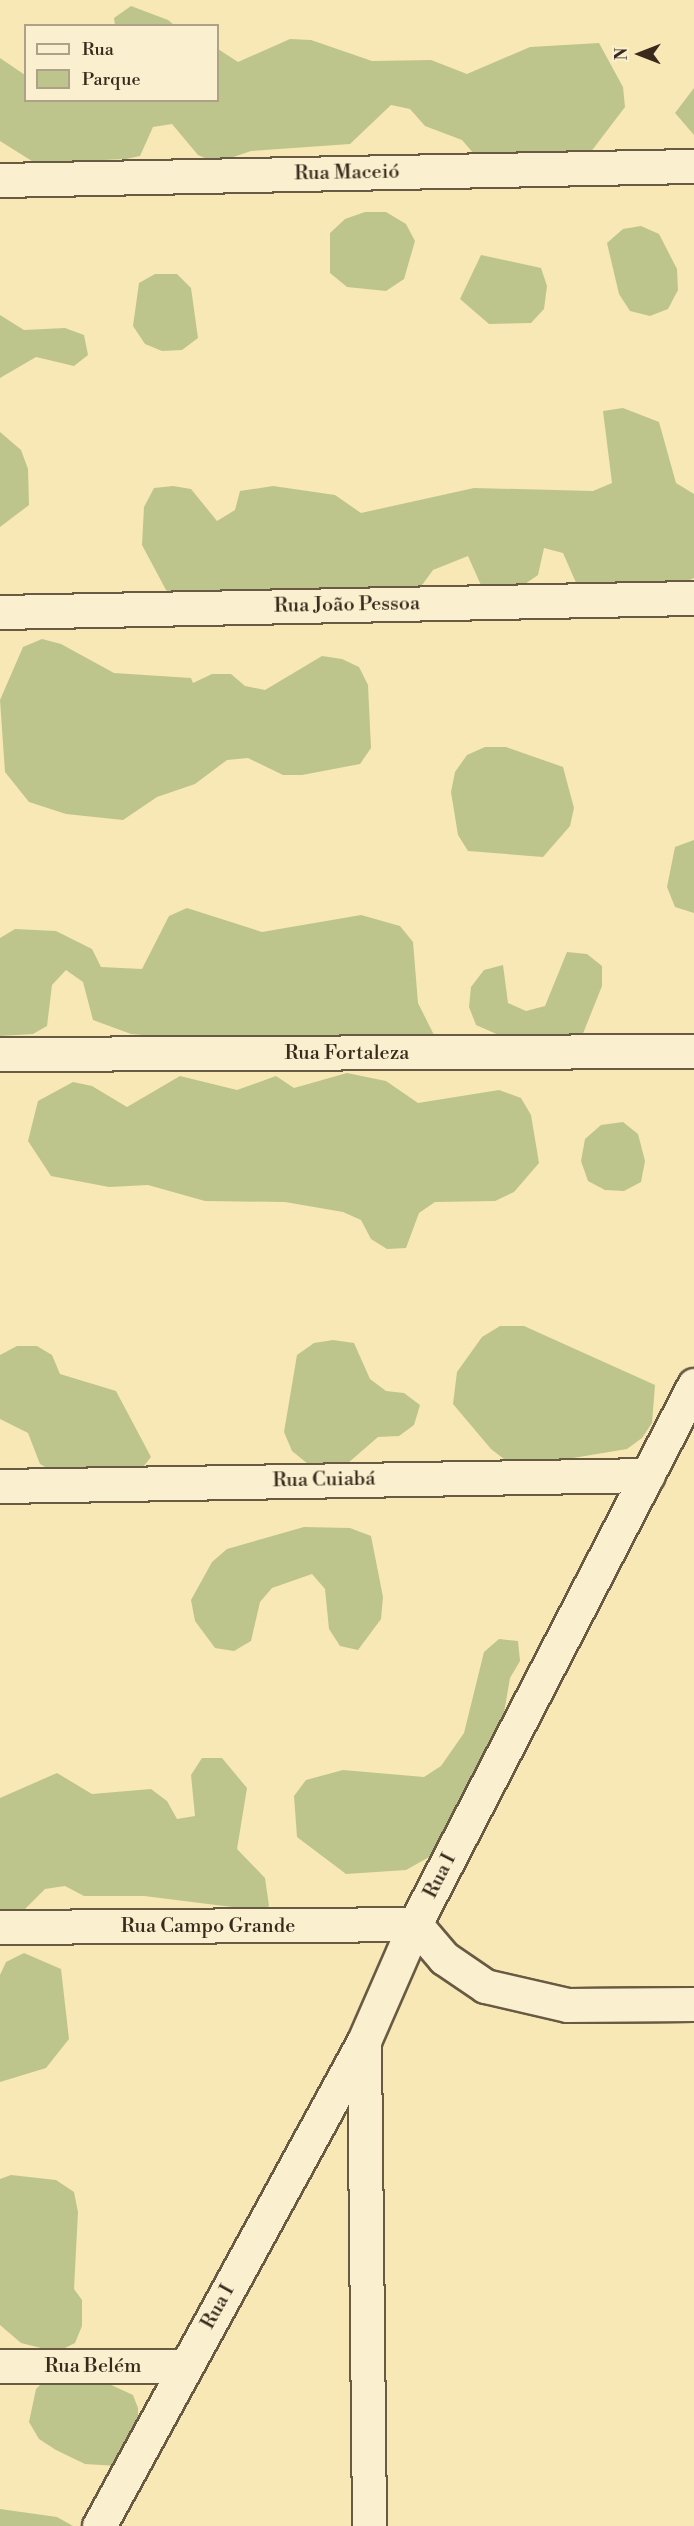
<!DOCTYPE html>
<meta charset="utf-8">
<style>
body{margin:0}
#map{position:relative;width:694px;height:2526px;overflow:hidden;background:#f7e8b5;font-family:"Libre Bodoni",serif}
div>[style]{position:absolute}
.green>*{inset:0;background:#bec58c}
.roads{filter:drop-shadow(2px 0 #685a43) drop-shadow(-2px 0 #685a43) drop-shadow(0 2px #685a43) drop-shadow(0 -2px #685a43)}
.minor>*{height:33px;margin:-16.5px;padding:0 16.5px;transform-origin:16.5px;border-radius:16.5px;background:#faf0cf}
span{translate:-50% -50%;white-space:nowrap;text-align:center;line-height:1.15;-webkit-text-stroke:4.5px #faf0cf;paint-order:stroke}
.street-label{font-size:20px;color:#392a1d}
.legend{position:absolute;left:24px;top:24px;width:195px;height:78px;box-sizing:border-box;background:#faf0cf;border:2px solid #ada188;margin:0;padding:8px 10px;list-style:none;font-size:18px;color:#392a1d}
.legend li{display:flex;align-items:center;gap:12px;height:30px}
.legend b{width:30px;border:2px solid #ada188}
.north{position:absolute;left:610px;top:24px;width:60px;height:60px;-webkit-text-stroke:4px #faf0cf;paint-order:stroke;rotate:270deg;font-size:16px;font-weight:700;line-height:24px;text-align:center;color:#392a1d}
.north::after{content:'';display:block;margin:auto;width:21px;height:27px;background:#392a1d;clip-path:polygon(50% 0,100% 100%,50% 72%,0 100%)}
</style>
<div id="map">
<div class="green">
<div style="clip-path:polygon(131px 6px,168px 20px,174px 25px,115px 25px,114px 18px)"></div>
<div style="clip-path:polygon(290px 39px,311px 40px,372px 61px,431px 60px,467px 74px,530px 47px,599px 43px,623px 87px,625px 107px,590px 153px,474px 154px,462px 140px,425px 126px,410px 109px,391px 105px,350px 144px,251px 151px,216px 163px,198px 155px,172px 124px,153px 127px,140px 156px,126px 159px,35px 163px,0 141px,0 58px,25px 75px,26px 100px,218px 100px,218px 49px,238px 62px)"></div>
<div style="clip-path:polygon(694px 88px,694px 135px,675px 113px)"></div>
<div style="clip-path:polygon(365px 212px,386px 212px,406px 224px,415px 241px,404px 279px,386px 291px,347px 287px,330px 273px,330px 233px,345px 219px)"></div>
<div style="clip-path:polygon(641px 226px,659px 234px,677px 269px,678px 290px,668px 309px,650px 316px,630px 311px,619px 294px,607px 243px,623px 229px)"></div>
<div style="clip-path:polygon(481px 255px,541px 268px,547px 286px,544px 309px,531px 323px,489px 324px,460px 299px)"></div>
<div style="clip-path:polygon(155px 274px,177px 274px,191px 288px,198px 338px,182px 350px,162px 351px,145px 344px,133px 326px,139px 283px)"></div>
<div style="clip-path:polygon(0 315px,24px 330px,65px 328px,84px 335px,88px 355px,74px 366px,36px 357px,0 378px)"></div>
<div style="clip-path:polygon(623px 408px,659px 422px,676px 483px,694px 494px,694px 578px,677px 586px,577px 585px,563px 553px,544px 548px,538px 575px,512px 593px,484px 592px,468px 556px,433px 570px,417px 592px,311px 588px,289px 595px,180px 600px,166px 590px,142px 545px,144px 507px,154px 488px,173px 486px,191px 489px,217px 521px,235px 510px,240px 491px,273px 486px,335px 495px,361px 513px,474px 488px,593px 491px,612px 483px,603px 411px)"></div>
<div style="clip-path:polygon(0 432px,21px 450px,28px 469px,29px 505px,0 527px)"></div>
<div style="clip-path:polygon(42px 639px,61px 644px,114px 673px,191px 678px,193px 683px,212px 674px,231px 674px,245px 686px,265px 690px,322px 656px,342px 659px,359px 667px,368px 685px,371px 748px,360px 764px,302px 775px,283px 775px,248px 758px,227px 760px,195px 784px,157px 797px,123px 820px,66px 814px,29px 802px,5px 772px,0 700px,23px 647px)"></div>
<div style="clip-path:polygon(485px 747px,506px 747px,563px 767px,574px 808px,570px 826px,543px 857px,468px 851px,458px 835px,451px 792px,455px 772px,467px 755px)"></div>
<div style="clip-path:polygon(694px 840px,694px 913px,675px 907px,667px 887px,675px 847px)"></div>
<div style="clip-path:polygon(187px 908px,262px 932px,361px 915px,400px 926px,413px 942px,418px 1003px,435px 1037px,186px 1039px,131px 1034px,93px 1020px,83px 982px,66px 970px,52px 985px,47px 1026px,33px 1034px,0 1036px,0 938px,15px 929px,56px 931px,92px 949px,101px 967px,142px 969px,169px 916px)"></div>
<div style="clip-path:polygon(567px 952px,587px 954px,602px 966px,602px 986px,580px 1041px,510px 1040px,476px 1025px,469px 1007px,471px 987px,484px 970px,503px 965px,508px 1003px,526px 1011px,545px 1006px)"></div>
<div style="clip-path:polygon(347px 1073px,386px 1081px,418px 1103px,499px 1090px,521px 1098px,531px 1115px,539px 1163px,514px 1192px,495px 1201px,435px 1202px,419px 1213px,406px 1248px,387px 1249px,371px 1239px,361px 1220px,343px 1212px,285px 1202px,205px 1201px,148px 1185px,109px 1187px,51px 1176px,28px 1141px,38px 1101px,73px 1082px,92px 1086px,127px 1107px,180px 1076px,237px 1090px,276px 1076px,294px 1088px)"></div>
<div style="clip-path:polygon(623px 1122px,638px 1134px,645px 1161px,641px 1182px,624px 1191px,605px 1190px,588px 1181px,581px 1161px,585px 1139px,601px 1125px)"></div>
<div style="clip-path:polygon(500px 1326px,524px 1326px,655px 1385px,652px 1423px,642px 1438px,627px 1449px,549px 1462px,509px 1463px,491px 1449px,453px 1404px,457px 1372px,482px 1337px)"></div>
<div style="clip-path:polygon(333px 1340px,354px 1343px,370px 1379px,386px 1391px,404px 1393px,420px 1405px,414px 1425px,399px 1436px,378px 1437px,348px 1463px,329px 1466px,308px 1464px,292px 1451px,284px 1432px,297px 1355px,314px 1343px)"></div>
<div style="clip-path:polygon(17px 1346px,37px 1346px,52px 1355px,60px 1374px,116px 1391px,151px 1457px,140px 1471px,52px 1471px,40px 1464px,28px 1433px,0 1419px,0 1355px)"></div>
<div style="clip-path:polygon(304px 1527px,350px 1528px,371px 1536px,383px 1597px,381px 1619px,358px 1650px,340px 1646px,329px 1629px,325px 1589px,312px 1574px,272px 1588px,260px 1602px,251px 1641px,234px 1651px,215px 1648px,195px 1621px,191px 1600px,212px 1562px,227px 1549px)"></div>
<div style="clip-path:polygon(499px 1639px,518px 1641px,520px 1661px,510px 1678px,502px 1724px,440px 1851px,406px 1870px,346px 1874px,297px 1837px,294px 1796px,306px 1780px,343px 1770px,424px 1777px,441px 1766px,464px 1733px,484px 1652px)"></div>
<div style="clip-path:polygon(202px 1758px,222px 1758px,247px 1788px,237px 1849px,265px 1878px,269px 1906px,263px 1911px,144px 1896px,84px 1896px,65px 1886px,45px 1889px,18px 1916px,0 1920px,0 1798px,57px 1773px,92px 1794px,151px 1789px,167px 1801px,177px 1819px,195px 1816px,191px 1775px)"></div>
<div style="clip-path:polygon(24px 1953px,61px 1969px,69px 2039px,46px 2068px,0 2082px,0 1975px,6px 1962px)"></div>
<div style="clip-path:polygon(11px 2175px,56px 2180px,74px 2192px,78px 2212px,74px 2289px,82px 2300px,82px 2326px,75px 2343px,57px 2352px,21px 2343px,0 2325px,0 2179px)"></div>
<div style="clip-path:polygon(83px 2372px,133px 2395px,138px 2408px,138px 2432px,117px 2466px,85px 2464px,56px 2450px,39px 2439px,29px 2422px,36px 2389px,52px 2373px)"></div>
<div style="clip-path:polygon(0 2509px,57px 2517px,73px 2526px,0 2526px)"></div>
</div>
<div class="roads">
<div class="minor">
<div style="left:0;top:180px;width:694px;rotate:-1.16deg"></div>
<div style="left:0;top:612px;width:694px;rotate:-1.16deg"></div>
<div style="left:0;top:1054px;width:694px;rotate:-0.25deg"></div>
<div style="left:0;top:1486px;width:648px;rotate:-0.97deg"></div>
<div style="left:0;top:1927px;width:415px;rotate:-0.4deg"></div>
<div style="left:415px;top:1924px;width:45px;rotate:49.5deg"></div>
<div style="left:444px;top:1958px;width:50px;rotate:34.3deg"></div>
<div style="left:485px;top:1986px;width:84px;rotate:13deg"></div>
<div style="left:567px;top:2005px;width:127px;rotate:-0.5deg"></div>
<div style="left:364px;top:2045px;width:481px;rotate:89.4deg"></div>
<div style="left:0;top:2366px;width:186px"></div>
<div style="left:99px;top:2526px;width:553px;rotate:-61.35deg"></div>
<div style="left:364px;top:2041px;width:128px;rotate:-66.4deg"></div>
<div style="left:415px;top:1924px;width:607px;rotate:-62.63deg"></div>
</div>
</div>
<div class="street-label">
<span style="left:347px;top:173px;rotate:-1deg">Rua Maceió</span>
<span style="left:347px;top:605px;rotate:-1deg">Rua João Pessoa</span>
<span style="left:347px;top:1053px">Rua Fortaleza</span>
<span style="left:324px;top:1480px;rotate:-1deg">Rua Cuiabá</span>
<span style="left:440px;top:1876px;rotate:-63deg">Rua I</span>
<span style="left:208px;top:1926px">Rua Campo Grande</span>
<span style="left:218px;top:2307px;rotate:-61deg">Rua I</span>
<span style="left:93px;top:2366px">Rua Belém</span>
</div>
<ul class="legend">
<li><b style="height:8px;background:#faf0cf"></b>Rua</li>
<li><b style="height:16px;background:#bec58c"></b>Parque</li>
</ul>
<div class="north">N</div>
</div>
